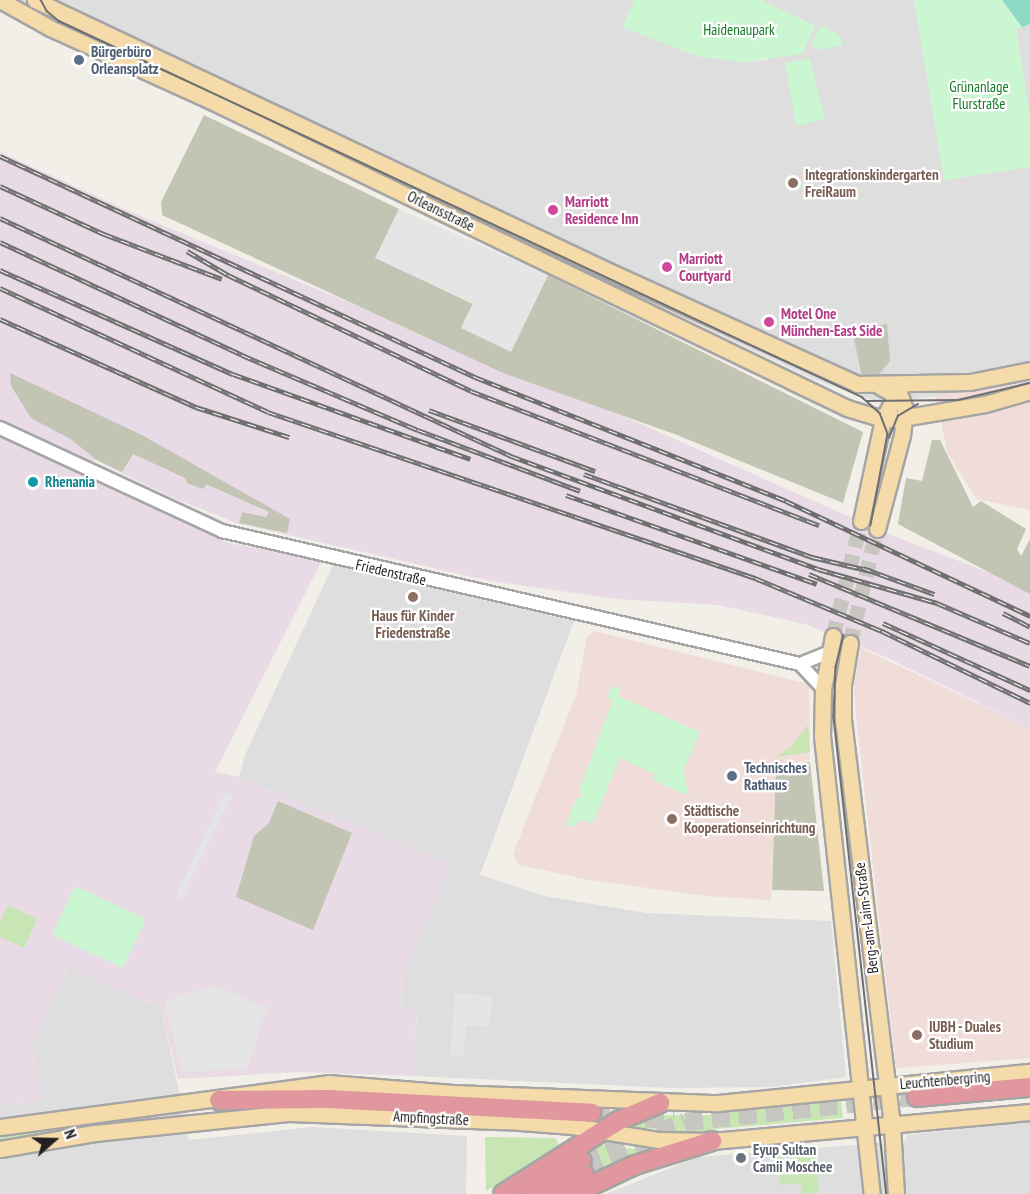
<!DOCTYPE html>
<meta charset="utf-8">
<style>
body{margin:0}
#map{position:relative;width:1030px;height:1194px;overflow:hidden;background:#f1efe8;font-family:"PT Sans Narrow",sans-serif}
div>[style]{position:absolute}
.residential>*{inset:0;background:#dfdede}
.commercial>*{inset:0;background:#f0dcd9}
.industrial>*{inset:0;background:#e9dbe5}
.construction>*{inset:0;background:#c3c5b4}
.grass>*{inset:0;background:#c7e6b3}
.park>*{inset:0;background:#caf6d1;transform-origin:0 0}
.pitch>*{inset:0;background:#8dd9c3}
.parking>*{inset:0;background:#e5e5e5}
.major-tunnel>*{height:15px;margin-top:-7.5px;transform-origin:0;background:repeating-linear-gradient(90deg,#c7c6c0 0 15px,transparent 0 23px)}
.highway-tunnel>*{height:18px;margin-top:-9px;transform-origin:0;background:repeating-linear-gradient(90deg,#c7c6c0 0 18px,transparent 0 27px)}
.roads{filter:drop-shadow(2px 0 #a5a5a5) drop-shadow(-2px 0 #a5a5a5) drop-shadow(0 2px #a5a5a5) drop-shadow(0 -2px #a5a5a5)}
.minor>*{height:12px;margin:-6px;padding:0 6px;transform-origin:6px;border-radius:6px;background:#fff}
.major>*{height:15px;margin:-7.5px;padding:0 7.5px;transform-origin:7.5px;border-radius:7.5px;background:#f5dba9}
.highway>*{height:18px;margin:-9px;padding:0 9px;transform-origin:9px;border-radius:9px;background:#e1979e}
.tram>*{height:1.5px;margin:-0.75px;padding:0 0.75px;transform-origin:0.75px;border-radius:0.75px;background:#6f6f6f}
.rail>*{height:5px;margin-top:-2.5px;transform-origin:0;background:repeating-linear-gradient(90deg,#fff 0 9px,#6f6f6f 0 18px);box-sizing:border-box;border-block:2px solid #6f6f6f}
.dots>*{width:16px;height:16px;translate:-50% -50%;box-sizing:border-box;border:3px solid #fff;border-radius:50%}
span{translate:-50% -50%;white-space:nowrap;text-align:center;line-height:1.15;-webkit-text-stroke:4.5px #fff;paint-order:stroke}
.park-label{font-size:15px;color:#147a26}
.service-label{font-size:15px;color:#4e5e75;font-weight:700}
.left{translate:0 -50%;text-align:left}
.education-label{font-size:15px;color:#785e54;font-weight:700}
.hotel-label{font-size:15px;color:#b23c85;font-weight:700}
.street-label{font-size:15px;color:#212121}
.culture-label{font-size:15px;color:#0d838f;font-weight:700}
.worship-label{font-size:15px;color:#5b616d;font-weight:700}
.north{position:absolute;left:24px;top:1110px;width:60px;height:60px;-webkit-text-stroke:4px #fff;paint-order:stroke;rotate:70deg;font-size:16px;font-weight:700;line-height:24px;text-align:center;color:#212121}
.north::after{content:'';display:block;margin:auto;width:21px;height:27px;background:#212121;clip-path:polygon(50% 0,100% 100%,50% 72%,0 100%)}
</style>
<div id="map">
<div class="residential">
<div style="clip-path:polygon(0 0,635px 0,623px 27px,697px 56px,743px 62px,767px 60px,815px 26px,761px 0,914px 0,944px 180px,1030px 167px,1030px 381px,1005px 388px,886px 402px,868px 399px,816px 380px,46px 16px)"></div>
<div style="clip-path:polygon(1030px 24px,1030px 117px,1016px 29px)"></div>
<div style="clip-path:polygon(333px 565px,574px 621px,480px 875px,545px 896px,647px 913px,831px 921px,846px 1077px,770px 1087px,672px 1088px,413px 1076px,417px 1011px,401px 1010px,404px 976px,449px 864px,239px 777px,245px 755px)"></div>
<div style="clip-path:polygon(69px 966px,147px 1003px,160px 1001px,189px 1140px,312px 1127px,467px 1136px,466px 1194px,0 1194px,0 1106px,42px 1100px,32px 1041px)"></div>
<div style="clip-path:polygon(1030px 1122px,1030px 1194px,606px 1194px,698px 1157px,905px 1141px,907px 1135px)"></div>
</div>
<div class="commercial">
<div style="clip-path:polygon(1030px 381px,1030px 510px,977px 499px,948px 454px,935px 396px)"></div>
<div style="clip-path:polygon(594px 631px,809px 684px,810px 760px,776px 765px,771px 900px,706px 896px,589px 880px,519px 865px,513px 854px,576px 695px,587px 637px)"></div>
<div style="clip-path:polygon(861px 648px,1030px 728px,1030px 1058px,896px 1068px,856px 715px,854px 684px)"></div>
</div>
<div class="industrial">
<div style="clip-path:polygon(0 152px,131px 212px,634px 421px,888px 534px,1030px 588px,1030px 728px,888px 658px,805px 624px,718px 605px,616px 599px,490px 581px,237px 523px,173px 498px,95px 460px,88px 476px,229px 543px,322px 560px,215px 772px,239px 777px,450px 864px,404px 976px,401px 1009px,417px 1010px,413px 1076px,298px 1072px,178px 1079px,160px 1001px,147px 1003px,69px 966px,33px 1041px,42px 1100px,0 1106px)"></div>
</div>
<div class="construction">
<div style="clip-path:polygon(204px 115px,399px 209px,376px 258px,473px 304px,462px 328px,511px 351px,548px 275px,863px 432px,843px 503px,677px 435px,503px 373px,162px 215px,161px 202px)"></div>
<div style="clip-path:polygon(887px 324px,890px 361px,876px 378px,862px 377px,852px 329px)"></div>
<div style="clip-path:polygon(10px 373px,142px 435px,290px 519px,287px 533px,239px 523px,242px 512px,266px 517px,269px 512px,206px 484px,204px 489px,188px 484px,185px 478px,133px 454px,122px 472px,95px 459px,72px 440px,31px 418px,11px 386px)"></div>
<div style="clip-path:polygon(932px 440px,940px 440px,973px 507px,981px 501px,1026px 529px,1017px 549px,1021px 556px,1030px 539px,1030px 594px,898px 524px,906px 478px,922px 481px)"></div>
<div style="clip-path:polygon(810px 762px,824px 891px,772px 890px,776px 766px)"></div>
<div style="clip-path:polygon(278px 801px,352px 833px,313px 930px,236px 897px,254px 836px,269px 823px)"></div>
</div>
<div class="grass">
<div style="clip-path:polygon(808px 725px,810px 752px,776px 757px,791px 747px)"></div>
<div style="clip-path:polygon(8px 905px,37px 919px,24px 948px,0 937px,0 923px)"></div>
<div style="clip-path:polygon(841px 1101px,843px 1118px,716px 1129px,704px 1133px,627px 1127px,654px 1115px,711px 1115px,726px 1110px)"></div>
<div style="clip-path:polygon(144px 1115px,145px 1119px,0 1143px,0 1133px)"></div>
<div style="clip-path:polygon(485px 1137px,555px 1138px,559px 1145px,486px 1191px)"></div>
<div style="clip-path:polygon(597px 1144px,657px 1152px,595px 1176px,583px 1151px)"></div>
<div style="clip-path:polygon(814px 1149px,819px 1192px,803px 1194px,801px 1183px,780px 1185px,779px 1171px,795px 1169px,794px 1156px,778px 1158px,777px 1153px)"></div>
</div>
<div class="park">
<div style="clip-path:polygon(635px 0,761px 0,815px 26px,802px 54px,743px 62px,697px 56px,622px 27px)"></div>
<div style="clip-path:polygon(914px 0,1030px 0,1030px 24px,1016px 29px,1030px 117px,1030px 167px,944px 180px)"></div>
<div style="clip-path:polygon(821px 26px,840px 35px,842px 45px,821px 50px,811px 45px)"></div>
<div style="clip-path:polygon(810px 58px,825px 119px,796px 126px,785px 63px)"></div>
<div style="clip-path:polygon(611px 686px,620px 689px,618px 696px,700px 732px,683px 771px,689px 796px,653px 780px,655px 774px,620px 758px,593px 823px,578px 820px,575px 827px,566px 825px,576px 798px,580px 799px,582px 793px,579px 791px,613px 700px,607px 698px)"></div>
<div style="left:75px;top:886px;width:78px;height:54px;rotate:25deg"></div>
</div>
<div class="pitch">
<div style="clip-path:polygon(1002px 0,1030px 0,1030px 24px,1022px 27px)"></div>
</div>
<div class="parking">
<div style="clip-path:polygon(399px 209px,548px 275px,511px 352px,461px 328px,473px 303px,375px 258px)"></div>
<div style="clip-path:polygon(233px 793px,182px 898px,175px 898px,224px 795px)"></div>
<div style="clip-path:polygon(214px 986px,267px 1007px,247px 1069px,182px 1072px,165px 1004px,181px 995px)"></div>
<div style="clip-path:polygon(455px 993px,493px 996px,489px 1027px,466px 1026px,463px 1056px,450px 1055px)"></div>
</div>
<div class="major-tunnel">
<div style="left:833px;top:636px;width:118px;rotate:-76.3deg"></div>
<div style="left:850px;top:643px;width:117px;rotate:-76.7deg"></div>
</div>
<div class="highway-tunnel">
<div style="left:592px;top:1113px;width:82px;rotate:5.6deg"></div>
<div style="left:582px;top:1161px;width:110px;rotate:-20.7deg"></div>
<div style="left:685px;top:1122px;width:233px;rotate:-6.2deg"></div>
<div style="left:587px;top:1173px;width:94px;rotate:-21.1deg"></div>
</div>
<div class="roads">
<div class="minor">
<div style="left:0;top:428px;width:245px;rotate:24.9deg"></div>
<div style="left:222px;top:531px;width:593px;rotate:12.96deg"></div>
<div style="left:800px;top:664px;width:34px;rotate:47deg"></div>
<div style="left:800px;top:664px;width:32px;rotate:-22deg"></div>
</div>
<div class="major">
<div style="left:0;top:0;width:57px;rotate:29.2deg"></div>
<div style="left:50px;top:28px;width:175px;rotate:24.4deg"></div>
<div style="left:209px;top:100px;width:708px;rotate:25.77deg"></div>
<div style="left:847px;top:408px;width:38px;rotate:17deg"></div>
<div style="left:883px;top:419px;width:13px"></div>
<div style="left:896px;top:419px;width:90px;rotate:-9.6deg"></div>
<div style="left:985px;top:404px;width:47px;rotate:-16.1deg"></div>
<div style="left:35px;top:0;width:641px;rotate:25.29deg"></div>
<div style="left:615px;top:274px;width:266px;rotate:24.4deg"></div>
<div style="left:857px;top:384px;width:113px;rotate:-1deg"></div>
<div style="left:970px;top:382px;width:61px;rotate:-11.3deg"></div>
<div style="left:861px;top:521px;width:104px;rotate:-77.8deg"></div>
<div style="left:883px;top:419px;width:37px;rotate:-61deg"></div>
<div style="left:877px;top:529px;width:97px;rotate:-75.1deg"></div>
<div style="left:902px;top:435px;width:26px;rotate:-83deg"></div>
<div style="left:905px;top:409px;width:12px;rotate:-110deg"></div>
<div style="left:901px;top:398px;width:25px;rotate:-151deg"></div>
<div style="left:833px;top:636px;width:54px;rotate:100.7deg"></div>
<div style="left:823px;top:689px;width:47px;rotate:91.2deg"></div>
<div style="left:822px;top:736px;width:461px;rotate:83.8deg"></div>
<div style="left:850px;top:643px;width:43px;rotate:99.5deg"></div>
<div style="left:843px;top:685px;width:35px;rotate:90deg"></div>
<div style="left:843px;top:720px;width:408px;rotate:83.1deg"></div>
<div style="left:892px;top:1125px;width:69px;rotate:86.7deg"></div>
<div style="left:0;top:1127px;width:331px;rotate:-7.6deg"></div>
<div style="left:328px;top:1083px;width:125px;rotate:4.6deg"></div>
<div style="left:453px;top:1093px;width:265px;rotate:2.2deg"></div>
<div style="left:718px;top:1103px;width:314px;rotate:-5.7deg"></div>
<div style="left:0;top:1149px;width:96px;rotate:-9.6deg"></div>
<div style="left:95px;top:1133px;width:196px;rotate:-5.9deg"></div>
<div style="left:290px;top:1113px;width:230px;rotate:2.2deg"></div>
<div style="left:520px;top:1122px;width:52px;rotate:4.4deg"></div>
<div style="left:572px;top:1126px;width:87px;rotate:9.2deg"></div>
<div style="left:658px;top:1140px;width:54px;rotate:1.1deg"></div>
<div style="left:712px;top:1141px;width:319px;rotate:-5.2deg"></div>
</div>
<div class="highway">
<div style="left:917px;top:1097px;width:113px;rotate:-5.1deg"></div>
<div style="left:219px;top:1100px;width:109px;rotate:-0.5deg"></div>
<div style="left:328px;top:1099px;width:264px;rotate:3deg"></div>
<div style="left:531px;top:1189px;width:58px;rotate:-28.8deg"></div>
<div style="left:503px;top:1194px;width:136px;rotate:-32.4deg"></div>
<div style="left:618px;top:1121px;width:46px;rotate:-23.2deg"></div>
<div style="left:549px;top:1194px;width:40px;rotate:-28deg"></div>
<div style="left:573px;top:1194px;width:68px;rotate:-25.1deg"></div>
<div style="left:635px;top:1165px;width:81px;rotate:-17.3deg"></div>
</div>
</div>
<div class="tram">
<div style="left:41px;top:0;width:13px;rotate:61deg"></div>
<div style="left:47px;top:11px;width:16px;rotate:40deg"></div>
<div style="left:59px;top:21px;width:887px;rotate:25.09deg"></div>
<div style="left:862px;top:397px;width:24px;rotate:42deg"></div>
<div style="left:880px;top:413px;width:22px;rotate:69deg"></div>
<div style="left:888px;top:434px;width:93px;rotate:100.6deg"></div>
<div style="left:867px;top:401px;width:91px;rotate:-0.6deg"></div>
<div style="left:958px;top:400px;width:74px;rotate:-13.3deg"></div>
<div style="left:889px;top:438px;width:24px;rotate:-68deg"></div>
<div style="left:898px;top:416px;width:23px;rotate:-31deg"></div>
<div style="left:844px;top:635px;width:33px;rotate:104deg"></div>
<div style="left:836px;top:667px;width:50px;rotate:92.3deg"></div>
<div style="left:834px;top:717px;width:480px;rotate:83.7deg"></div>
</div>
<div class="rail">
<div style="left:0;top:156px;width:524px;rotate:24.95deg"></div>
<div style="left:475px;top:377px;width:335px;rotate:21.7deg"></div>
<div style="left:786px;top:501px;width:270px;rotate:25.2deg"></div>
<div style="left:0;top:186px;width:115px;rotate:24.8deg"></div>
<div style="left:104px;top:234px;width:126px;rotate:20.9deg"></div>
<div style="left:0;top:218px;width:564px;rotate:24.97deg"></div>
<div style="left:511px;top:456px;width:327px;rotate:20.2deg"></div>
<div style="left:818px;top:569px;width:124px;rotate:15.9deg"></div>
<div style="left:937px;top:603px;width:101px;rotate:23.3deg"></div>
<div style="left:0;top:242px;width:267px;rotate:25deg"></div>
<div style="left:242px;top:355px;width:191px;rotate:23.1deg"></div>
<div style="left:418px;top:430px;width:173px;rotate:20.6deg"></div>
<div style="left:187px;top:251px;width:48px;rotate:30.3deg"></div>
<div style="left:228px;top:275px;width:269px;rotate:25.5deg"></div>
<div style="left:471px;top:391px;width:373px;rotate:21.1deg"></div>
<div style="left:0;top:270px;width:255px;rotate:24.1deg"></div>
<div style="left:233px;top:374px;width:252px;rotate:19.7deg"></div>
<div style="left:0;top:288px;width:295px;rotate:24.8deg"></div>
<div style="left:268px;top:412px;width:515px;rotate:18.82deg"></div>
<div style="left:755px;top:578px;width:138px;rotate:22.7deg"></div>
<div style="left:882px;top:631px;width:165px;rotate:25.9deg"></div>
<div style="left:0;top:319px;width:215px;rotate:24.2deg"></div>
<div style="left:196px;top:407px;width:98px;rotate:17.9deg"></div>
<div style="left:429px;top:410px;width:177px;rotate:20.2deg"></div>
<div style="left:584px;top:474px;width:243px;rotate:20deg"></div>
<div style="left:812px;top:557px;width:61px;rotate:13.3deg"></div>
<div style="left:566px;top:495px;width:266px;rotate:19.5deg"></div>
<div style="left:863px;top:568px;width:76px;rotate:20.1deg"></div>
<div style="left:809px;top:574px;width:239px;rotate:22.6deg"></div>
<div style="left:1003px;top:613px;width:30px;rotate:27deg"></div>
<div style="left:883px;top:623px;width:162px;rotate:24.5deg"></div>
</div>
<div class="dots">
<div style="left:79px;top:60px;background:#5c6f8a"></div>
<div style="left:793px;top:183px;background:#8d6e63"></div>
<div style="left:553px;top:210px;background:#d1479c"></div>
<div style="left:667px;top:267px;background:#d1479c"></div>
<div style="left:769px;top:322px;background:#d1479c"></div>
<div style="left:33px;top:482px;background:#0f9aa8"></div>
<div style="left:413px;top:597px;background:#8d6e63"></div>
<div style="left:732px;top:776px;background:#5c6f8a"></div>
<div style="left:672px;top:819px;background:#8d6e63"></div>
<div style="left:917px;top:1035px;background:#8d6e63"></div>
<div style="left:741px;top:1158px;background:#6b7280"></div>
</div>
<div class="park-label">
<span style="left:739px;top:30px">Haidenaupark</span>
<span style="left:979px;top:95px">Grünanlage<br>Flurstraße</span>
</div>
<div class="service-label">
<span class="left" style="left:91px;top:60px">Bürgerbüro<br>Orleansplatz</span>
<span class="left" style="left:744px;top:776px">Technisches<br>Rathaus</span>
</div>
<div class="education-label">
<span class="left" style="left:805px;top:183px">Integrationskindergarten<br>FreiRaum</span>
<span style="left:413px;top:624px">Haus für Kinder<br>Friedenstraße</span>
<span class="left" style="left:684px;top:819px">Städtische<br>Kooperationseinrichtung</span>
<span class="left" style="left:929px;top:1035px">IUBH - Duales<br>Studium</span>
</div>
<div class="hotel-label">
<span class="left" style="left:565px;top:210px">Marriott<br>Residence Inn</span>
<span class="left" style="left:679px;top:267px">Marriott<br>Courtyard</span>
<span class="left" style="left:781px;top:322px">Motel One<br>München-East Side</span>
</div>
<div class="street-label">
<span style="left:441px;top:211px;rotate:26deg">Orleansstraße</span>
<span style="left:391px;top:572px;rotate:13deg">Friedenstraße</span>
<span style="left:866px;top:918px;rotate:-97deg">Berg-am-Laim-Straße</span>
<span style="left:945px;top:1080px;rotate:-5deg">Leuchtenbergring</span>
<span style="left:431px;top:1118px;rotate:3deg">Ampfingstraße</span>
</div>
<div class="culture-label">
<span class="left" style="left:45px;top:482px">Rhenania</span>
</div>
<div class="worship-label">
<span class="left" style="left:753px;top:1158px">Eyup Sultan<br>Camii Moschee</span>
</div>
<div class="north">N</div>
</div>
